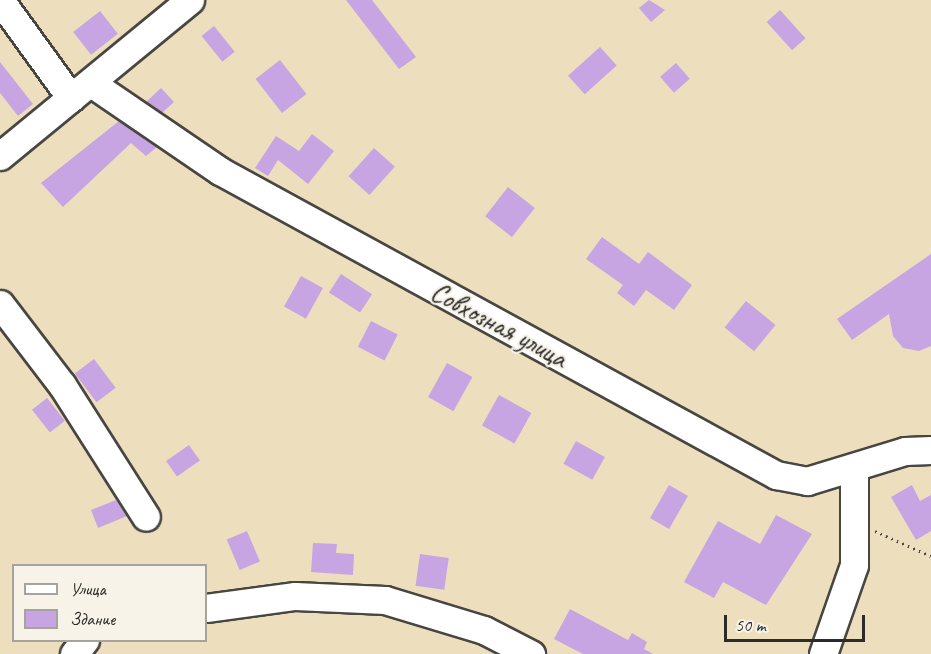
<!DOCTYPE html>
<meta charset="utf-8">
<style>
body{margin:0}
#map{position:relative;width:931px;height:654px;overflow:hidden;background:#eddfbe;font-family:Caveat,sans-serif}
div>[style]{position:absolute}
.building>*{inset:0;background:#c7a4e2;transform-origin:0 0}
.path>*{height:3px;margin-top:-1.5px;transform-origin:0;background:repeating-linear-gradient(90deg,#484641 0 1.5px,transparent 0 6px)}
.roads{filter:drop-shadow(2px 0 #484641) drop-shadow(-2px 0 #484641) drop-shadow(0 2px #484641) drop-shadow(0 -2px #484641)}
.minor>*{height:27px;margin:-13.5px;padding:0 13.5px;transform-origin:13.5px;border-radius:13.5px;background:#fff}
span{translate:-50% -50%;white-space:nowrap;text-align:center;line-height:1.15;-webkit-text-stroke:4.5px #f7f3e8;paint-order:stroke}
.street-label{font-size:28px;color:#2b2b2b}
.legend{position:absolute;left:12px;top:564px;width:195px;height:78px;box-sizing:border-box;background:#f7f3e8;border:2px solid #a5a39c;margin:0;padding:8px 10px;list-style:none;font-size:18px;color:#2b2b2b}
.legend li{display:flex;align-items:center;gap:12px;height:30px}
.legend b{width:30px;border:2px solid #a5a39c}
.scale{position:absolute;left:724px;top:615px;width:141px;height:27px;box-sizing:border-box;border:3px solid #2b2b2b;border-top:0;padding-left:8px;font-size:18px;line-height:21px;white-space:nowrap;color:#2b2b2b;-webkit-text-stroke:4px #f7f3e8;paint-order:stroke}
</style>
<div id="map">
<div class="building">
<div style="clip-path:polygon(346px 0,372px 0,416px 57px,399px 69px)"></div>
<div style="clip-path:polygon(649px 0,665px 10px,651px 22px,639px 8px)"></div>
<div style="left:780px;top:10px;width:38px;height:18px;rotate:48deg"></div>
<div style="left:100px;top:11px;width:29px;height:34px;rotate:52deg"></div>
<div style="left:214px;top:26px;width:33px;height:16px;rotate:51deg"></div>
<div style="left:600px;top:47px;width:25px;height:43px;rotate:48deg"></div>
<div style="left:280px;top:60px;width:43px;height:31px;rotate:52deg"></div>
<div style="clip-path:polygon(0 62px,33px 104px,18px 116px,0 93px)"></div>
<div style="left:676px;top:63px;width:21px;height:21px;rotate:49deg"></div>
<div style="clip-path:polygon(161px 88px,174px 102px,162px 113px,146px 102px)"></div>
<div style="clip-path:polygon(119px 121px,157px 147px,146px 156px,131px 143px,63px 207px,41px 183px)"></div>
<div style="clip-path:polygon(312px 134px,334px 151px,308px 184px,278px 160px,268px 176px,255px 168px,276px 136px,299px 151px)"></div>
<div style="left:374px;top:148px;width:28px;height:38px;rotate:42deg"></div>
<div style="left:508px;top:187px;width:34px;height:37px;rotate:38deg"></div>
<div style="clip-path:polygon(602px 237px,639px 264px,648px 252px,692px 285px,674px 310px,646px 290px,634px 306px,617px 293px,623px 285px,586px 259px)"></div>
<div style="clip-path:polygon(931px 254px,931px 346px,919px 351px,903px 348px,893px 336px,889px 314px,852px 340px,837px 319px)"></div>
<div style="left:341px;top:274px;width:37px;height:22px;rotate:33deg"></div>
<div style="left:301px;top:276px;width:25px;height:35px;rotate:29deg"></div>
<div style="left:746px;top:301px;width:38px;height:34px;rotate:39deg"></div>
<div style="left:371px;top:321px;width:30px;height:29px;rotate:27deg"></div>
<div style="left:94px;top:359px;width:36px;height:24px;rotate:53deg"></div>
<div style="left:447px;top:363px;width:29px;height:39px;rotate:29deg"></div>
<div style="left:499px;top:395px;width:37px;height:35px;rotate:29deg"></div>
<div style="left:47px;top:398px;width:29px;height:19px;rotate:52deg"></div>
<div style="left:576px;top:441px;width:33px;height:26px;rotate:29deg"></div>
<div style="left:189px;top:445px;width:19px;height:28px;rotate:55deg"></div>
<div style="left:669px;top:485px;width:22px;height:38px;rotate:30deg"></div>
<div style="clip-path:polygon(912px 485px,920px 501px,931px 495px,931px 531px,916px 540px,891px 497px)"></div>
<div style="clip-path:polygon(116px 500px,127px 516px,98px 528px,91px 510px)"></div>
<div style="clip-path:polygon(776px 515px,812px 534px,766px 605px,723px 582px,714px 598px,684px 582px,718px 521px,760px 544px)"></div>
<div style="left:247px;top:531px;width:33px;height:22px;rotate:67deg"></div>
<div style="clip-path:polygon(313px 543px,337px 544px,336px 553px,354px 554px,353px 575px,311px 572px)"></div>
<div style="left:420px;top:554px;width:29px;height:32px;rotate:8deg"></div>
<div style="clip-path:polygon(570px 609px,628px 640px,632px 633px,647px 642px,644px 649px,653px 654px,583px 654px,554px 639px)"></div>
</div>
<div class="path">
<div style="left:875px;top:531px;width:61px;rotate:24.1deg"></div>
</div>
<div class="roads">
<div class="minor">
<div style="left:0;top:0;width:121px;rotate:54.1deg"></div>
<div style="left:91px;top:83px;width:156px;rotate:34.3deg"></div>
<div style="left:220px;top:171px;width:634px;rotate:28.67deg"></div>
<div style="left:776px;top:475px;width:32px;rotate:11deg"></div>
<div style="left:807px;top:481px;width:102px;rotate:-17deg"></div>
<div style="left:905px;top:451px;width:26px;rotate:-2deg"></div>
<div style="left:0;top:156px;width:246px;rotate:-39.4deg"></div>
<div style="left:0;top:304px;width:102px;rotate:52.6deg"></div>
<div style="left:62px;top:385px;width:156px;rotate:57.5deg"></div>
<div style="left:206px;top:608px;width:90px;rotate:-7.7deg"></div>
<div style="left:295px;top:596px;width:90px;rotate:2.5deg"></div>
<div style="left:385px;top:600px;width:103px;rotate:16.9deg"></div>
<div style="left:484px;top:630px;width:53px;rotate:27.1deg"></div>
<div style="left:74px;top:654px;width:18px;rotate:-52deg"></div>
<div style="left:823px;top:654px;width:94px;rotate:-70.8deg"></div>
<div style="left:854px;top:565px;width:97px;rotate:-90deg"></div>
</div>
</div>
<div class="street-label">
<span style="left:499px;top:325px;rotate:28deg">Совхозная улица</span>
</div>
<ul class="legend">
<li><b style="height:8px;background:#fff"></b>Улица</li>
<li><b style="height:16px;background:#c7a4e2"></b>Здание</li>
</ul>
<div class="scale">50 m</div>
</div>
